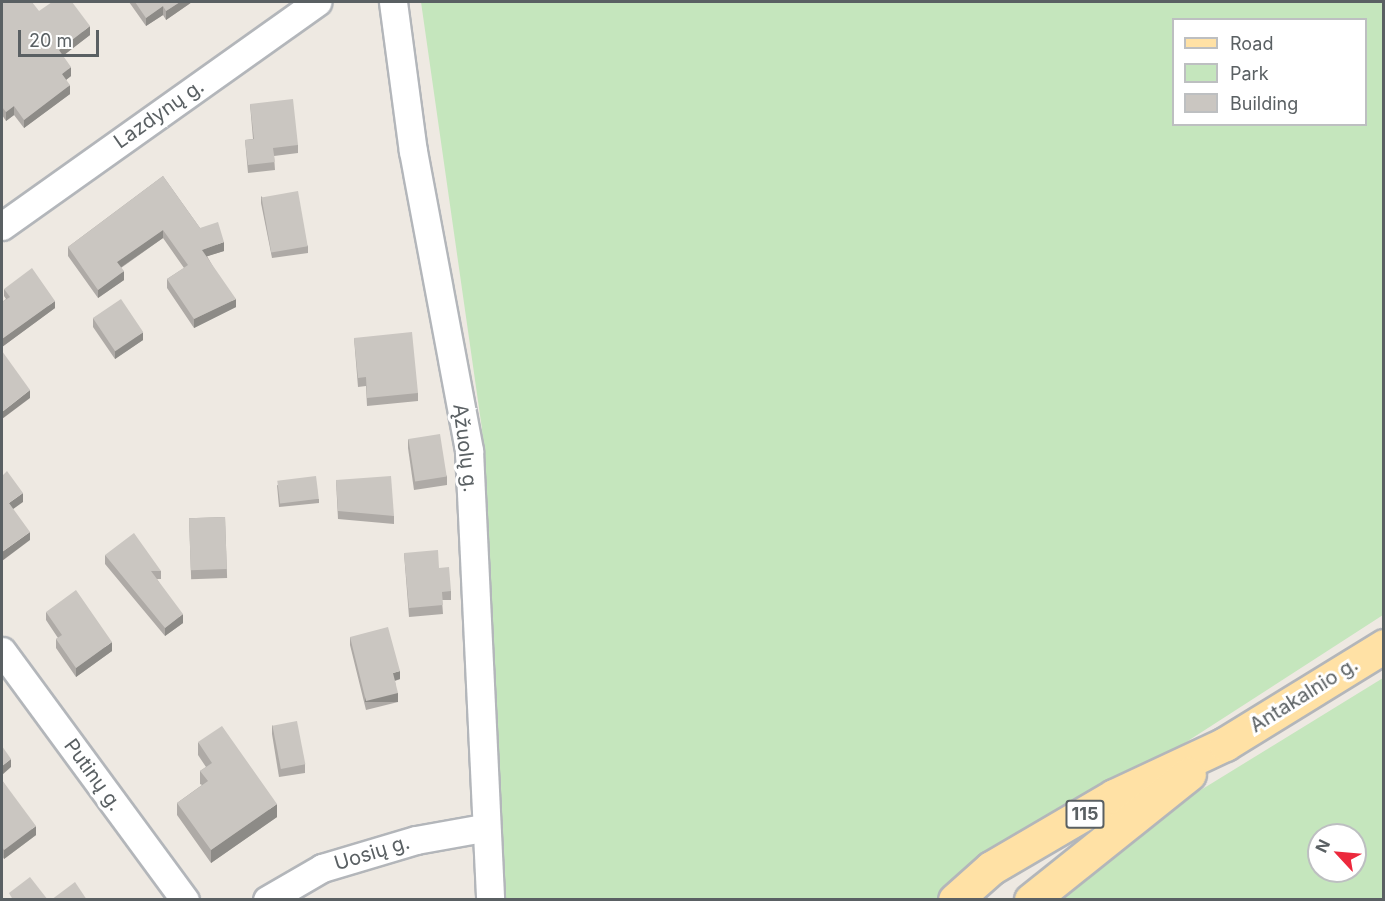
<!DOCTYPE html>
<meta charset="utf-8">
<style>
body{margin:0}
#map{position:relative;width:1385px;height:901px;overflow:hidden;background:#eee9e2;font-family:Inter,sans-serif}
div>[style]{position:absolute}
.green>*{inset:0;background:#c5e6bd}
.roads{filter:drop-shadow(2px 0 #b3b6ba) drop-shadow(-2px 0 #b3b6ba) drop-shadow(0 2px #b3b6ba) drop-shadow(0 -2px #b3b6ba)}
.minor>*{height:27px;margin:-13.5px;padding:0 13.5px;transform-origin:13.5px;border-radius:13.5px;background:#fff}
.major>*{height:33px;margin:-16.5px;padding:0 16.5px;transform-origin:16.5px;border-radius:16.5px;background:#ffe1a5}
.wall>*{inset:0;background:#aeaaa6;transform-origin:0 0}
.shaded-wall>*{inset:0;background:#8d8b87;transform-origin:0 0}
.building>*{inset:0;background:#cac6c1;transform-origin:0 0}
span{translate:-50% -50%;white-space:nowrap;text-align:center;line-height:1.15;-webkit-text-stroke:6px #fff;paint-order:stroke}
.shield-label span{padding:2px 4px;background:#fff;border:2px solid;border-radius:4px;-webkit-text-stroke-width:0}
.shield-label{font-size:18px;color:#5a6063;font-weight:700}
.street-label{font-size:20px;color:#5a6063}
.frame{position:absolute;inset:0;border:3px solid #5a6063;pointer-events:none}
.legend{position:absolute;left:1172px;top:18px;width:195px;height:108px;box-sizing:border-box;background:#fff;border:2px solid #bdbfc1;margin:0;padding:8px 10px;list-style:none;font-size:18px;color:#5a6063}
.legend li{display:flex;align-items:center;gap:12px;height:30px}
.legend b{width:30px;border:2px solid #bdbfc1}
.north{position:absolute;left:1307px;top:823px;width:60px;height:60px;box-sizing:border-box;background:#fff;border:2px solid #bdbfc1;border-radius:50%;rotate:296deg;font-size:16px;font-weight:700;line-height:24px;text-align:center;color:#5a6063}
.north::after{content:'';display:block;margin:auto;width:21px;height:27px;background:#ec293d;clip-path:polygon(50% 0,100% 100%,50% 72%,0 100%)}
.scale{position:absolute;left:18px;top:30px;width:81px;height:27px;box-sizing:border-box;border:3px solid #5a6063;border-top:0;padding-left:8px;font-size:18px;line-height:21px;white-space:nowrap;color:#5a6063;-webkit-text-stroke:4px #fff;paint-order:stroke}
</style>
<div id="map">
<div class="green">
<div style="clip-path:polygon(evenodd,421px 2px,1383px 2px,1383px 615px,943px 899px,504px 899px,496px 822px,482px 429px,421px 2px,1174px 20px,1366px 20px,1366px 124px,1174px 124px,1174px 20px)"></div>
<div style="clip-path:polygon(evenodd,1383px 678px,1383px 899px,1052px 900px,1139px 828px,1383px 678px,1319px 835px,1355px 835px,1355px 871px,1319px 871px,1319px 835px)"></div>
</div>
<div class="roads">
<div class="minor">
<div style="left:393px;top:2px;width:150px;rotate:82.4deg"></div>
<div style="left:413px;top:151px;width:305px;rotate:79.4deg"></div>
<div style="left:469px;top:451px;width:449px;rotate:87.3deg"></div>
<div style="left:2px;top:226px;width:387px;rotate:-35.4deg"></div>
<div style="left:2px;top:651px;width:309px;rotate:53.7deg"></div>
<div style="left:267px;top:900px;width:64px;rotate:-30.2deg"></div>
<div style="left:322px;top:868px;width:98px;rotate:-16.6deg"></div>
<div style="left:416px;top:840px;width:68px;rotate:-10.2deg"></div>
</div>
<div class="major">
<div style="left:955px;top:900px;width:48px;rotate:-41.6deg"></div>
<div style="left:991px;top:868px;width:143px;rotate:-30.3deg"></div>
<div style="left:1114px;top:796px;width:123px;rotate:-25.1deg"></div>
<div style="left:1225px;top:744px;width:187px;rotate:-31.6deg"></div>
<div style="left:1031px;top:900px;width:202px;rotate:-38.6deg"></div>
</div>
</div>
<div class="wall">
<div style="clip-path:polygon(2px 2px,39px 11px,90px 35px,63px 55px,71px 76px,66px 80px,70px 94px,24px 128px,14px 115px,6px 121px,2px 115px)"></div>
<div style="clip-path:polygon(129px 2px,192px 2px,166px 20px,163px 15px,146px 26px)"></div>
<div style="clip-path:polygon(250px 104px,298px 145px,298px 153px,274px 156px,275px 170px,248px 173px,245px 140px,253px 139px)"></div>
<div style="clip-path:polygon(163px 176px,200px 228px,224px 251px,207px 256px,236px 307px,194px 328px,167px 288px,167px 279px,184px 268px,163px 238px,121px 268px,124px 280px,98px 298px,68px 256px,68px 247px)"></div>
<div style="clip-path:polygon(261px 196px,308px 246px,308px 253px,272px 258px,261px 203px)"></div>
<div style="clip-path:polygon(4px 289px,55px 308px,2px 347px,2px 302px,6px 299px,4px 296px)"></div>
<div style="clip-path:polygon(93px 318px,143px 340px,115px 359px,93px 327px)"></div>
<div style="clip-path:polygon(354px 338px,418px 393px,418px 401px,367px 406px,366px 386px,358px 387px)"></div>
<div style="clip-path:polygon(408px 439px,447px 476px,447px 485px,414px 490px,408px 448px)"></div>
<div style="clip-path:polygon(336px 480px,394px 516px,394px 524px,338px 519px)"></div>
<div style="clip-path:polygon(277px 485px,319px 499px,319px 503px,279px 507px)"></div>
<div style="left:225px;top:517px;width:61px;height:36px;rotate:88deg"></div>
<div style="clip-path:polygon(404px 553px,439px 568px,451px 591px,451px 600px,442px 600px,443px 614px,409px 617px)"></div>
<div style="clip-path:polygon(105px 555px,161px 571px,161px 579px,157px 579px,183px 623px,165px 636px,105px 564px)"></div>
<div style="clip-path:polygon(46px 612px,112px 651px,76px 677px,56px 648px,56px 639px,58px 638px,46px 620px)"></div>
<div style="clip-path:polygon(350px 637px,400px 679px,395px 681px,398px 702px,366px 710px,350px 645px)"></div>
<div style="clip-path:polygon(272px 725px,305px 764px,305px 773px,279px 777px,272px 734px)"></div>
<div style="clip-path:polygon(198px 742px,277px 817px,211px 863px,177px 815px,177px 803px,202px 785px,200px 784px,200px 771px,206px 767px,198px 755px)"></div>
<div style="clip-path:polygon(2px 780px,36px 835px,4px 859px,2px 856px)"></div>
</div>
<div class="shaded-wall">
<div style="clip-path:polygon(180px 2px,192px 2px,166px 20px,166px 11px)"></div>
<div style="clip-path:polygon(163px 6px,163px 15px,146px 26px,146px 18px)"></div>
<div style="clip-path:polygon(90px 26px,90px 35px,59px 59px,59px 50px)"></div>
<div style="clip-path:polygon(71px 67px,71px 76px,62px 83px,62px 74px)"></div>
<div style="clip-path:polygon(70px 85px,70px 94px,24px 128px,24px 120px)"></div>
<div style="clip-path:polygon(14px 106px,14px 115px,6px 121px,6px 112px)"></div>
<div style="clip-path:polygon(163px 230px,163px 238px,117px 270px,117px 262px)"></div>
<div style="clip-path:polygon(224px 242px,224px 251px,202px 258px,202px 250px)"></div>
<div style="clip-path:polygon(124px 271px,124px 280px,98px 298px,98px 290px)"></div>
<div style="clip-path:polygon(236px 299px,236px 307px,194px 328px,194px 319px)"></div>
<div style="clip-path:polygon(55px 301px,55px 308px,2px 347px,2px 339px)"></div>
<div style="clip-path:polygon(143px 332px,143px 340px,115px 359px,115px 350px)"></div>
<div style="clip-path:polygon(30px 390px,30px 398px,2px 419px,2px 412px)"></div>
<div style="clip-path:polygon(23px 493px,23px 502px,9px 512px,9px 503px)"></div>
<div style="clip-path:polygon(30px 532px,30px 540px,2px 561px,2px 552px)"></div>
<div style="clip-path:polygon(183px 614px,183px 623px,165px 636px,165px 628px)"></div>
<div style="clip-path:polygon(112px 642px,112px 651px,76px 677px,76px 668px)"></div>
<div style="clip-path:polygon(400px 671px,400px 679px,393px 681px,393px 673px)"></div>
<div style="left:398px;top:693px;width:9px;height:33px;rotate:90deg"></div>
<div style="clip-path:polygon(11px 759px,11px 767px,2px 775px,2px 766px)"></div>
<div style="clip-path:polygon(277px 804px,277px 817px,211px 863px,211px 850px)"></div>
<div style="clip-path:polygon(36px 826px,36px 835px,4px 859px,4px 850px)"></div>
</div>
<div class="building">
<div style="clip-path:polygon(2px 2px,32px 2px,39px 11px,52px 2px,72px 2px,90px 26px,59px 50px,71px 67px,62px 74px,70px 85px,24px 120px,14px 106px,6px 112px,2px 107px)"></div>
<div style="clip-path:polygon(135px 2px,180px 2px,166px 11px,163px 6px,146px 18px)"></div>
<div style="clip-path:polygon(293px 99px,298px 145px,273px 148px,275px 162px,248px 165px,245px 140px,254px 139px,250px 104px)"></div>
<div style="clip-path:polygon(163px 176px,200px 228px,218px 222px,224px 242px,202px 250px,236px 299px,194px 319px,167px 279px,188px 265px,163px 230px,117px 262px,124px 271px,98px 290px,68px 247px)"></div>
<div style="left:298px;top:191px;width:56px;height:37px;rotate:80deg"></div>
<div style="clip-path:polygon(32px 268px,55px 301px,2px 339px,2px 302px,10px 297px,4px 289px)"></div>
<div style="left:121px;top:299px;width:40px;height:34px;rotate:56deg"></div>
<div style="clip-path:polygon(412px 332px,418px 393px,367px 398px,366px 377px,358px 378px,354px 338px)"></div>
<div style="clip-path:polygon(2px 351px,30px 390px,2px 412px)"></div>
<div style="left:440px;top:434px;width:43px;height:32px;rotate:81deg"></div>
<div style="clip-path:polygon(7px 471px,23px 493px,9px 503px,30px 532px,2px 552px,2px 476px)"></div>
<div style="left:316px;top:476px;width:23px;height:39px;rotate:83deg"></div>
<div style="clip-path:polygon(391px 476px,394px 516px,338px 511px,336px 480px)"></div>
<div style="left:225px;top:517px;width:52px;height:36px;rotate:88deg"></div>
<div style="clip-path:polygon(134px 533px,161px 571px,151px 571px,183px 614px,165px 628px,105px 555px)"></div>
<div style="clip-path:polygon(438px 550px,439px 568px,449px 567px,451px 591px,442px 592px,443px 605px,409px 608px,404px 553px)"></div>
<div style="clip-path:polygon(76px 590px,112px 642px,76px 668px,56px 639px,62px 635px,46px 612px)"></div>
<div style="clip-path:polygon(388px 627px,400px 671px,393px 673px,398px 693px,366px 701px,350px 637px)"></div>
<div style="left:297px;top:721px;width:44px;height:25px;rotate:79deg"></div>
<div style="clip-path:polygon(222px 726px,277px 804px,211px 850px,177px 803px,208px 781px,200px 771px,212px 763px,198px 742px)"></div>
<div style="clip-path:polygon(2px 746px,11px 759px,2px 766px)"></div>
<div style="clip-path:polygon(2px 780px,36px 826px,4px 850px,2px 847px)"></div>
<div style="clip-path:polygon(30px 877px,48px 900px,13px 900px,9px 893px)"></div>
<div style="clip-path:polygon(75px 882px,87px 900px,51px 900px)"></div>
</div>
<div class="shield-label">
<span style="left:1085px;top:814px">115</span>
</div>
<div class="street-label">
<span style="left:159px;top:114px;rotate:-35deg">Lazdynų g.</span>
<span style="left:465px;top:448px;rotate:83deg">Ąžuolų g.</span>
<span style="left:1304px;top:695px;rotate:-32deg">Antakalnio g.</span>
<span style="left:93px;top:775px;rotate:54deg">Putinų g.</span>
<span style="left:372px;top:853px;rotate:-17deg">Uosių g.</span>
</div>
<div class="frame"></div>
<ul class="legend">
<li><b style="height:8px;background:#ffe1a5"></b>Road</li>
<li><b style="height:16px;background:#c5e6bd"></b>Park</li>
<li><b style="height:16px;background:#cac6c1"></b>Building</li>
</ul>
<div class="north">N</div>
<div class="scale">20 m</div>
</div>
